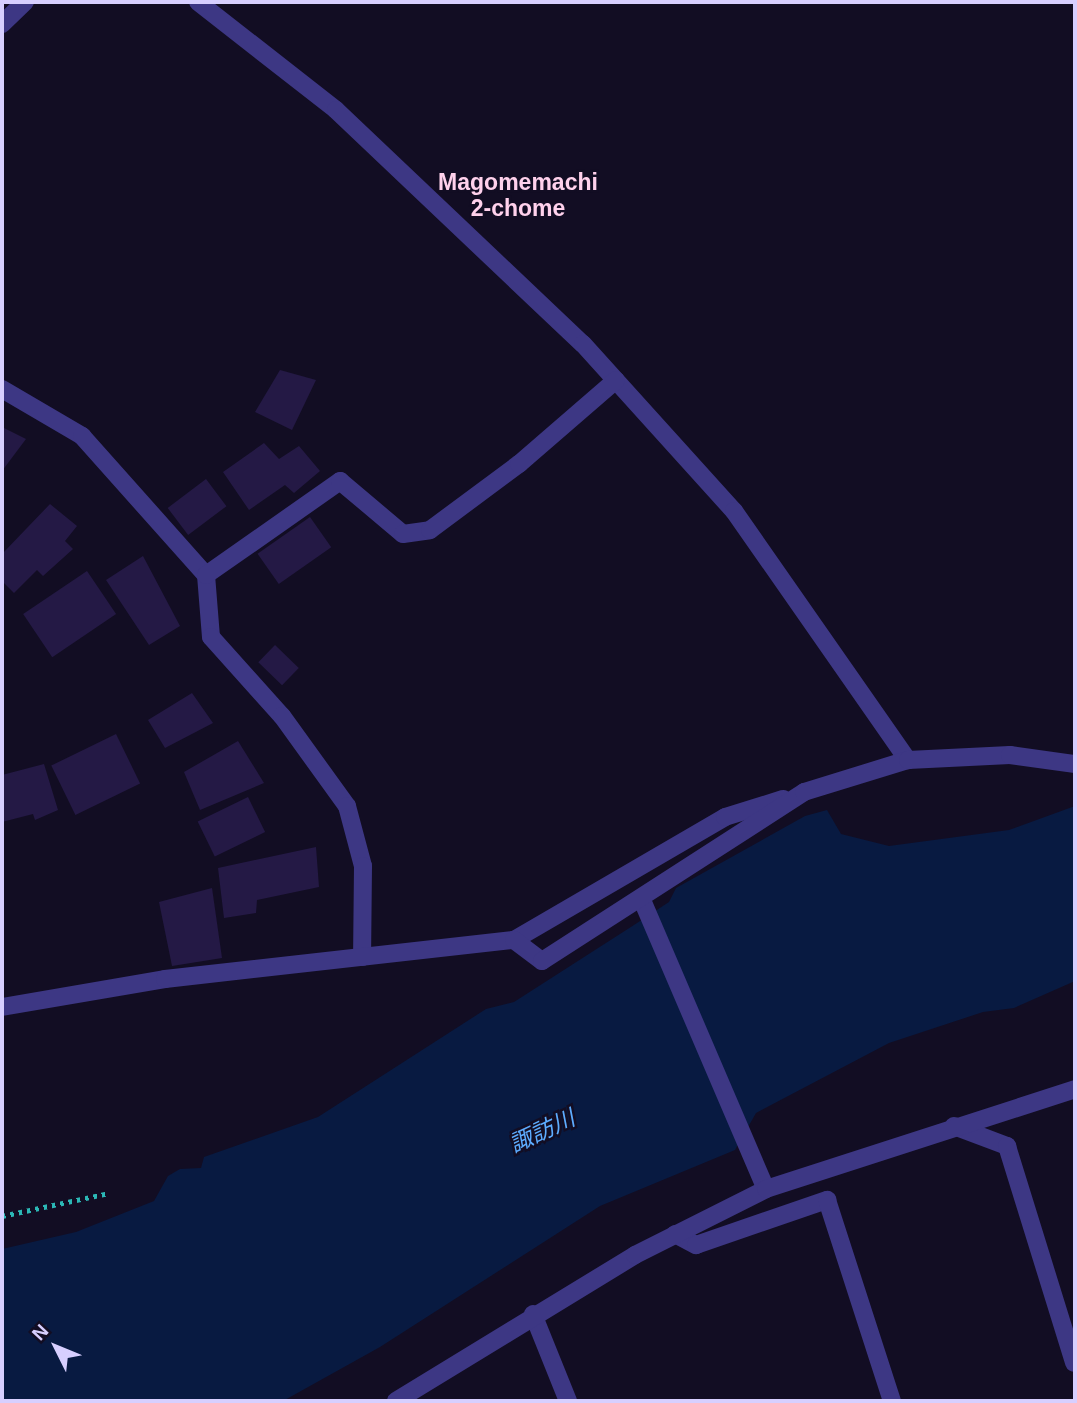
<!DOCTYPE html>
<meta charset="utf-8">
<style>
body{margin:0}
#map{position:relative;width:1077px;height:1403px;overflow:hidden;background:#120d23;font-family:Helvetica,"Noto Sans JP",sans-serif}
div>[style]{position:absolute}
.water>*{inset:0;background:#081a41}
.building>*{inset:0;background:#241945;transform-origin:0 0}
.path>*{height:4.5px;margin-top:-2.25px;transform-origin:0;background:repeating-linear-gradient(90deg,#2bb8b6 0 3.5px,transparent 0 8.5px)}
.minor>*{height:18px;margin:-9px;padding:0 9px;transform-origin:9px;border-radius:9px;background:#3d3784}
span{translate:-50% -50%;white-space:nowrap;text-align:center;line-height:1.15;-webkit-text-stroke:5px #120d23;paint-order:stroke}
.neighbourhood-label{font-size:23px;color:#ffd1ec;font-weight:700}
.water-label{font-size:23px;color:#5dacff;font-style:italic}
.frame{position:absolute;inset:0;border:4px solid #d7cfff;pointer-events:none}
.north{position:absolute;left:21px;top:1312px;width:70px;height:70px;-webkit-text-stroke:5px #120d23;paint-order:stroke;rotate:313deg;font-size:19px;font-weight:700;line-height:28px;text-align:center;color:#d7cfff}
.north::after{content:'';display:block;margin:auto;width:24px;height:32px;background:#d7cfff;clip-path:polygon(50% 0,100% 100%,50% 72%,0 100%)}
</style>
<div id="map">
<div class="water">
<div style="clip-path:polygon(1075px 806px,1075px 981px,1014px 1008px,983px 1012px,889px 1043px,756px 1113px,735px 1150px,600px 1206px,380px 1347px,283px 1401px,2px 1401px,2px 1249px,76px 1232px,154px 1201px,168px 1176px,180px 1169px,201px 1168px,204px 1157px,318px 1117px,486px 1009px,514px 1002px,634px 925px,669px 902px,676px 888px,805px 816px,827px 810px,841px 834px,889px 846px,1009px 830px)"></div>
</div>
<div class="building">
<div style="clip-path:polygon(280px 370px,316px 380px,292px 430px,255px 412px)"></div>
<div style="clip-path:polygon(2px 427px,26px 439px,2px 471px)"></div>
<div style="clip-path:polygon(264px 443px,279px 459px,299px 446px,320px 471px,294px 493px,285px 485px,249px 510px,223px 472px)"></div>
<div style="left:206px;top:479px;width:34px;height:48px;rotate:53deg"></div>
<div style="clip-path:polygon(50px 504px,77px 526px,65px 541px,73px 549px,43px 576px,37px 570px,14px 593px,2px 581px,2px 554px)"></div>
<div style="left:310px;top:517px;width:37px;height:64px;rotate:55deg"></div>
<div style="clip-path:polygon(143px 556px,180px 626px,149px 645px,106px 580px)"></div>
<div style="left:87px;top:571px;width:52px;height:77px;rotate:56deg"></div>
<div style="left:275px;top:645px;width:33px;height:24px;rotate:44deg"></div>
<div style="clip-path:polygon(192px 693px,213px 723px,165px 748px,148px 720px)"></div>
<div style="left:116px;top:734px;width:55px;height:72px;rotate:64deg"></div>
<div style="clip-path:polygon(238px 741px,264px 783px,200px 810px,184px 772px)"></div>
<div style="clip-path:polygon(44px 764px,58px 810px,35px 820px,33px 814px,2px 822px,2px 775px)"></div>
<div style="left:248px;top:797px;width:39px;height:56px;rotate:64deg"></div>
<div style="clip-path:polygon(316px 847px,319px 887px,257px 900px,256px 913px,224px 918px,218px 868px)"></div>
<div style="clip-path:polygon(212px 888px,222px 958px,172px 966px,159px 902px)"></div>
</div>
<div class="path">
<div style="left:2px;top:1216px;width:109px;rotate:-12.1deg"></div>
</div>
<div class="minor">
<div style="left:198px;top:2px;width:175px;rotate:38deg"></div>
<div style="left:336px;top:110px;width:340px;rotate:43.5deg"></div>
<div style="left:583px;top:344px;width:225px;rotate:47.9deg"></div>
<div style="left:734px;top:511px;width:304px;rotate:55.1deg"></div>
<div style="left:2px;top:24px;width:32px;rotate:-44deg"></div>
<div style="left:2px;top:389px;width:93px;rotate:30.4deg"></div>
<div style="left:82px;top:436px;width:186px;rotate:48.3deg"></div>
<div style="left:206px;top:575px;width:62px;rotate:85.4deg"></div>
<div style="left:211px;top:637px;width:106px;rotate:48.1deg"></div>
<div style="left:282px;top:716px;width:111px;rotate:54.2deg"></div>
<div style="left:347px;top:806px;width:62px;rotate:75.1deg"></div>
<div style="left:363px;top:866px;width:91px;rotate:90.6deg"></div>
<div style="left:206px;top:575px;width:164px;rotate:-35deg"></div>
<div style="left:340px;top:481px;width:82px;rotate:40.1deg"></div>
<div style="left:403px;top:534px;width:27px;rotate:-8deg"></div>
<div style="left:430px;top:530px;width:111px;rotate:-36.6deg"></div>
<div style="left:519px;top:464px;width:128px;rotate:-40.9deg"></div>
<div style="left:642px;top:900px;width:314px;rotate:66.8deg"></div>
<div style="left:514px;top:940px;width:244px;rotate:-30.2deg"></div>
<div style="left:725px;top:817px;width:61px;rotate:-17.2deg"></div>
<div style="left:2px;top:1007px;width:165px;rotate:-9.7deg"></div>
<div style="left:165px;top:979px;width:351px;rotate:-6.4deg"></div>
<div style="left:514px;top:940px;width:35px;rotate:37deg"></div>
<div style="left:542px;top:961px;width:312px;rotate:-32.8deg"></div>
<div style="left:804px;top:792px;width:109px;rotate:-17.1deg"></div>
<div style="left:908px;top:760px;width:102px;rotate:-2.8deg"></div>
<div style="left:1010px;top:755px;width:66px;rotate:7.9deg"></div>
<div style="left:954px;top:1126px;width:57px;rotate:20.7deg"></div>
<div style="left:1007px;top:1146px;width:227px;rotate:72.8deg"></div>
<div style="left:675px;top:1234px;width:24px;rotate:28deg"></div>
<div style="left:696px;top:1245px;width:139px;rotate:-19deg"></div>
<div style="left:827px;top:1200px;width:211px;rotate:72.1deg"></div>
<div style="left:533px;top:1314px;width:94px;rotate:68.1deg"></div>
<div style="left:396px;top:1401px;width:280px;rotate:-31.4deg"></div>
<div style="left:635px;top:1255px;width:147px;rotate:-26.7deg"></div>
<div style="left:766px;top:1189px;width:325px;rotate:-17.9deg"></div>
</div>
<div class="neighbourhood-label">
<span style="left:518px;top:195px">Magomemachi<br>2-chome</span>
</div>
<div class="water-label">
<span style="left:542px;top:1131px;rotate:-25deg">諏訪川</span>
</div>
<div class="frame"></div>
<div class="north">N</div>
</div>
